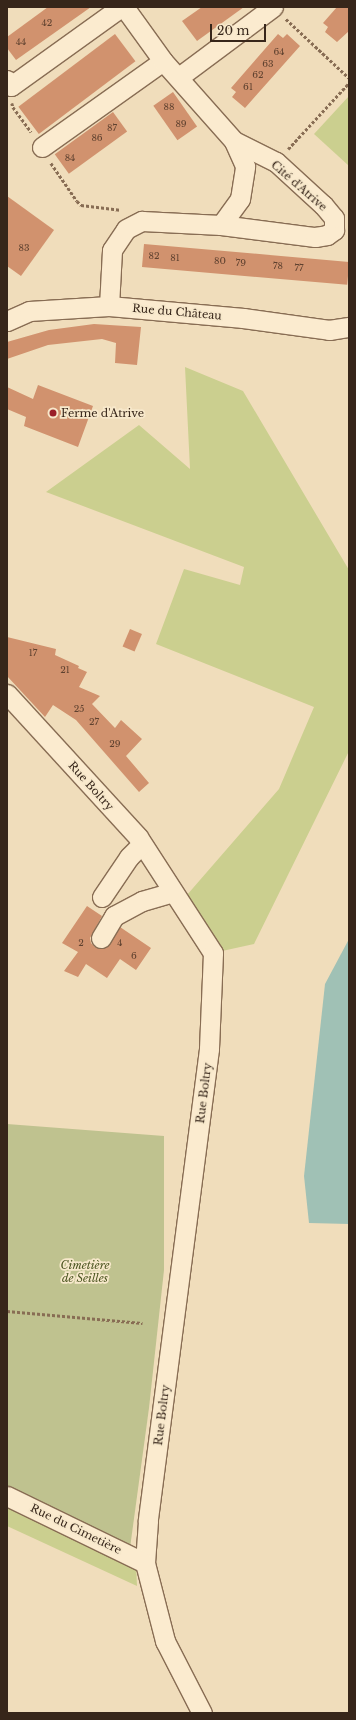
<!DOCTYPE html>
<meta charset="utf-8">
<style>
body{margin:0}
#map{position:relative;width:356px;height:1720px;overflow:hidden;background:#f0ddbb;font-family:"Libre Baskerville",serif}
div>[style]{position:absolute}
.green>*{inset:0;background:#cbcf8f}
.cemetery>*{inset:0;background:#bfc28f}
.water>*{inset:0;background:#a0c1b5}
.building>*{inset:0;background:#d1926e;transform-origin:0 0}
.path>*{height:2.5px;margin-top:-1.25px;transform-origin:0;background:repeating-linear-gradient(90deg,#886d54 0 3px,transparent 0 5px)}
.roads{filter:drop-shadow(1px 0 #886d54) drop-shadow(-1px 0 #886d54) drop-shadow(0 1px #886d54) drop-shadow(0 -1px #886d54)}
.minor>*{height:19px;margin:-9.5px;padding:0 9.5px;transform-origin:9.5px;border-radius:9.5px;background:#fbebcf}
.dots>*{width:11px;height:11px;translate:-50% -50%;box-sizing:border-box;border:2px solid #f7e8cb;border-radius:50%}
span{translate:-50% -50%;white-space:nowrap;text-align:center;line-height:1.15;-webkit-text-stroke:3.5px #f7e8cb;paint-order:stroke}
.number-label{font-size:9px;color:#5e412f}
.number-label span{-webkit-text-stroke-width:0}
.street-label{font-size:11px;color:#37261a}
.poi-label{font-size:11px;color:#37261a}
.left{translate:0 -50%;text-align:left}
.park-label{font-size:11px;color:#4a541f;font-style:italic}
.frame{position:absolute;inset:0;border:8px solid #37261a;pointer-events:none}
.scale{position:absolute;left:210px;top:24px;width:56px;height:18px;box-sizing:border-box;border:2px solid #37261a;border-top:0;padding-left:5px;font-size:12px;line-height:14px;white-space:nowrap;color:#37261a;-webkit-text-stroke:3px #f7e8cb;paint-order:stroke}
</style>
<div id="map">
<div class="green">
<div style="clip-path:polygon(349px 96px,349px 166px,314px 134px)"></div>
<div style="clip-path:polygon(185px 367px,243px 391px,349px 570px,349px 751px,254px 944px,213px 953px,180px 903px,279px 789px,314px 707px,156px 644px,184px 569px,240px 585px,244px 567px,46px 492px,139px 425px,190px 469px)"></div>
<div style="clip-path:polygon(7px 1502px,136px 1564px,137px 1586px,7px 1526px)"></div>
</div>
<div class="cemetery">
<div style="clip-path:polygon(7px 1124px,164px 1136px,164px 1270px,149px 1408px,130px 1548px,7px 1488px)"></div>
</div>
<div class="water">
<div style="clip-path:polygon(349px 939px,349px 1224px,309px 1223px,304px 1176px,325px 984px)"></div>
</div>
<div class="building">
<div style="clip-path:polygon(48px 7px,91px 7px,16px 60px,7px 48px,7px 37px)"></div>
<div style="clip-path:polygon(202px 7px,244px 7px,197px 41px,182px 21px)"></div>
<div style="clip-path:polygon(337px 7px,349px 7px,349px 31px,337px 42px,325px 32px,328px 27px,323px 23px)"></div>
<div style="left:115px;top:34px;width:34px;height:121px;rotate:53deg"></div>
<div style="clip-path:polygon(278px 34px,283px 38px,287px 34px,300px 46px,245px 108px,232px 97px,236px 92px,231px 88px)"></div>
<div style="left:173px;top:92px;width:42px;height:24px;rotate:55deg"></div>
<div style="left:113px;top:112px;width:24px;height:72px;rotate:54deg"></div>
<div style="clip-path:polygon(7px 196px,54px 230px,21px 276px,7px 266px)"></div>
<div style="left:144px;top:244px;width:206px;height:23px;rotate:5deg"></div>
<div style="clip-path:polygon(94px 324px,141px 327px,137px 365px,115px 363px,116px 343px,102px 339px,48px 345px,7px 359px,7px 342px,49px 330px)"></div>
<div style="clip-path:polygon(38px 385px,93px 406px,78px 447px,24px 426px,26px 417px,7px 409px,7px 387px,33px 399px)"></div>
<div style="left:130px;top:629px;width:13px;height:19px;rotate:23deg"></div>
<div style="clip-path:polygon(7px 637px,56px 649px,55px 655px,79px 666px,78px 668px,87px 672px,79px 687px,100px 696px,92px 704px,115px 728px,121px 720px,142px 739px,126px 756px,149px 783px,139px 792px,76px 720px,53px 705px,45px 717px,7px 676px)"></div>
<div style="clip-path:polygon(87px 906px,102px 916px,90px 938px,91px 943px,95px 947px,101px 949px,107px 947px,120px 927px,151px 948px,136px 970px,120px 959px,107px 978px,86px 964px,78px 977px,64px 971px,78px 952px,62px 943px)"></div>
</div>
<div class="path">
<div style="left:286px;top:19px;width:86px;rotate:43.1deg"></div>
<div style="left:12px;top:103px;width:4px;rotate:76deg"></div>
<div style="left:13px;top:107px;width:31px;rotate:54deg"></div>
<div style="left:288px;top:149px;width:90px;rotate:-47.3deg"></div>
<div style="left:51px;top:163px;width:46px;rotate:55.6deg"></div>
<div style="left:77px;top:201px;width:6px;rotate:45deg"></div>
<div style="left:81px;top:205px;width:39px;rotate:7deg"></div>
<div style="left:7px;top:1311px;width:136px;rotate:5.1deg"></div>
</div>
<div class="roads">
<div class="minor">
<div style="left:179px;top:77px;width:117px;rotate:-36.7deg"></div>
<div style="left:7px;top:80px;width:7px;rotate:56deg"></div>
<div style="left:11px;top:86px;width:135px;rotate:-35.7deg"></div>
<div style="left:42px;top:147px;width:148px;rotate:-35.4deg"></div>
<div style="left:221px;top:225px;width:95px;rotate:7.3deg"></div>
<div style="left:315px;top:237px;width:12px;rotate:-9deg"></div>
<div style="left:327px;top:235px;width:9px;rotate:-36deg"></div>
<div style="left:334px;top:230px;width:12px;rotate:-90deg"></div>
<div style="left:334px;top:218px;width:17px;rotate:-130deg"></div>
<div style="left:323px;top:205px;width:64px;rotate:-137.5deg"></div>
<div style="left:276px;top:162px;width:47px;rotate:-153.4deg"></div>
<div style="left:109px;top:306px;width:56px;rotate:-86.9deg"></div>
<div style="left:112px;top:250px;width:25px;rotate:-56deg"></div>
<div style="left:126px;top:229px;width:18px;rotate:-27deg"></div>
<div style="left:142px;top:221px;width:79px;rotate:2.9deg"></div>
<div style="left:221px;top:225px;width:32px;rotate:-54deg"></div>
<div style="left:240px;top:199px;width:33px;rotate:-81deg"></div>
<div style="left:245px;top:166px;width:27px;rotate:-114deg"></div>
<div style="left:234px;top:141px;width:107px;rotate:-131.6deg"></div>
<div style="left:163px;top:61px;width:67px;rotate:-125.8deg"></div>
<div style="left:7px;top:321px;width:24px;rotate:-24deg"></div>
<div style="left:29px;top:311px;width:80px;rotate:-3.6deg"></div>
<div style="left:109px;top:306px;width:135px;rotate:5.1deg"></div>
<div style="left:243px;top:318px;width:87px;rotate:7.9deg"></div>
<div style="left:329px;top:330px;width:20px;rotate:-9deg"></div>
<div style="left:7px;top:694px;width:194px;rotate:47.5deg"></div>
<div style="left:138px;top:837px;width:138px;rotate:57.1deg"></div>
<div style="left:213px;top:953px;width:96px;rotate:92.4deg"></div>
<div style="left:209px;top:1049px;width:476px;rotate:97.4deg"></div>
<div style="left:148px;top:1521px;width:42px;rotate:94.1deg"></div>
<div style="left:145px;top:1563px;width:81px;rotate:75.6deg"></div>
<div style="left:165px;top:1641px;width:81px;rotate:62.8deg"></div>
<div style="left:102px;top:897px;width:48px;rotate:-56deg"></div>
<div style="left:129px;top:857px;width:18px;rotate:-45deg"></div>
<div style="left:101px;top:938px;width:26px;rotate:-59deg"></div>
<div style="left:114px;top:916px;width:32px;rotate:-28deg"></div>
<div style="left:142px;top:901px;width:32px;rotate:-16deg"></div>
<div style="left:7px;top:1496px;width:153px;rotate:25.9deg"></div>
</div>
</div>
<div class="dots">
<div style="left:53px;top:413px;background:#9b2029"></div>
</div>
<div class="number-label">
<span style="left:47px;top:23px">42</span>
<span style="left:21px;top:42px">44</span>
<span style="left:279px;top:52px">64</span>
<span style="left:268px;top:64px">63</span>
<span style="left:258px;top:75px">62</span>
<span style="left:248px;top:87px">61</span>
<span style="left:169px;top:107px">88</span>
<span style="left:181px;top:124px">89</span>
<span style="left:112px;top:128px">87</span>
<span style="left:97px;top:138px">86</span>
<span style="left:70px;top:158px">84</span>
<span style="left:24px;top:248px">83</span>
<span style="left:154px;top:256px">82</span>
<span style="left:175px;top:258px">81</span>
<span style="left:220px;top:261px">80</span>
<span style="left:241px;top:263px">79</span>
<span style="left:278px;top:266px">78</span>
<span style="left:299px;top:268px">77</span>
<span style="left:33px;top:653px">17</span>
<span style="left:65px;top:670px">21</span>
<span style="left:79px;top:709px">25</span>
<span style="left:94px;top:722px">27</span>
<span style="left:115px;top:744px">29</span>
<span style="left:81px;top:943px">2</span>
<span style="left:120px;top:943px">4</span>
<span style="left:134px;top:956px">6</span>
</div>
<div class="street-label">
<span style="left:299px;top:186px;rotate:41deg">Cité d'Atrive</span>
<span style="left:177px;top:312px;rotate:5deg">Rue du Château</span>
<span style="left:91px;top:786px;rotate:48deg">Rue Boltry</span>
<span style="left:204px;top:1093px;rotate:-83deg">Rue Boltry</span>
<span style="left:162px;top:1415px;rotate:-83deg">Rue Boltry</span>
<span style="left:76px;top:1529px;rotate:26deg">Rue du Cimetière</span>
</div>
<div class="poi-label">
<span class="left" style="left:61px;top:413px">Ferme d'Atrive</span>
</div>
<div class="park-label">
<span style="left:85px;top:1272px">Cimetière<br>de Seilles</span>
</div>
<div class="frame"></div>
<div class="scale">20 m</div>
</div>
